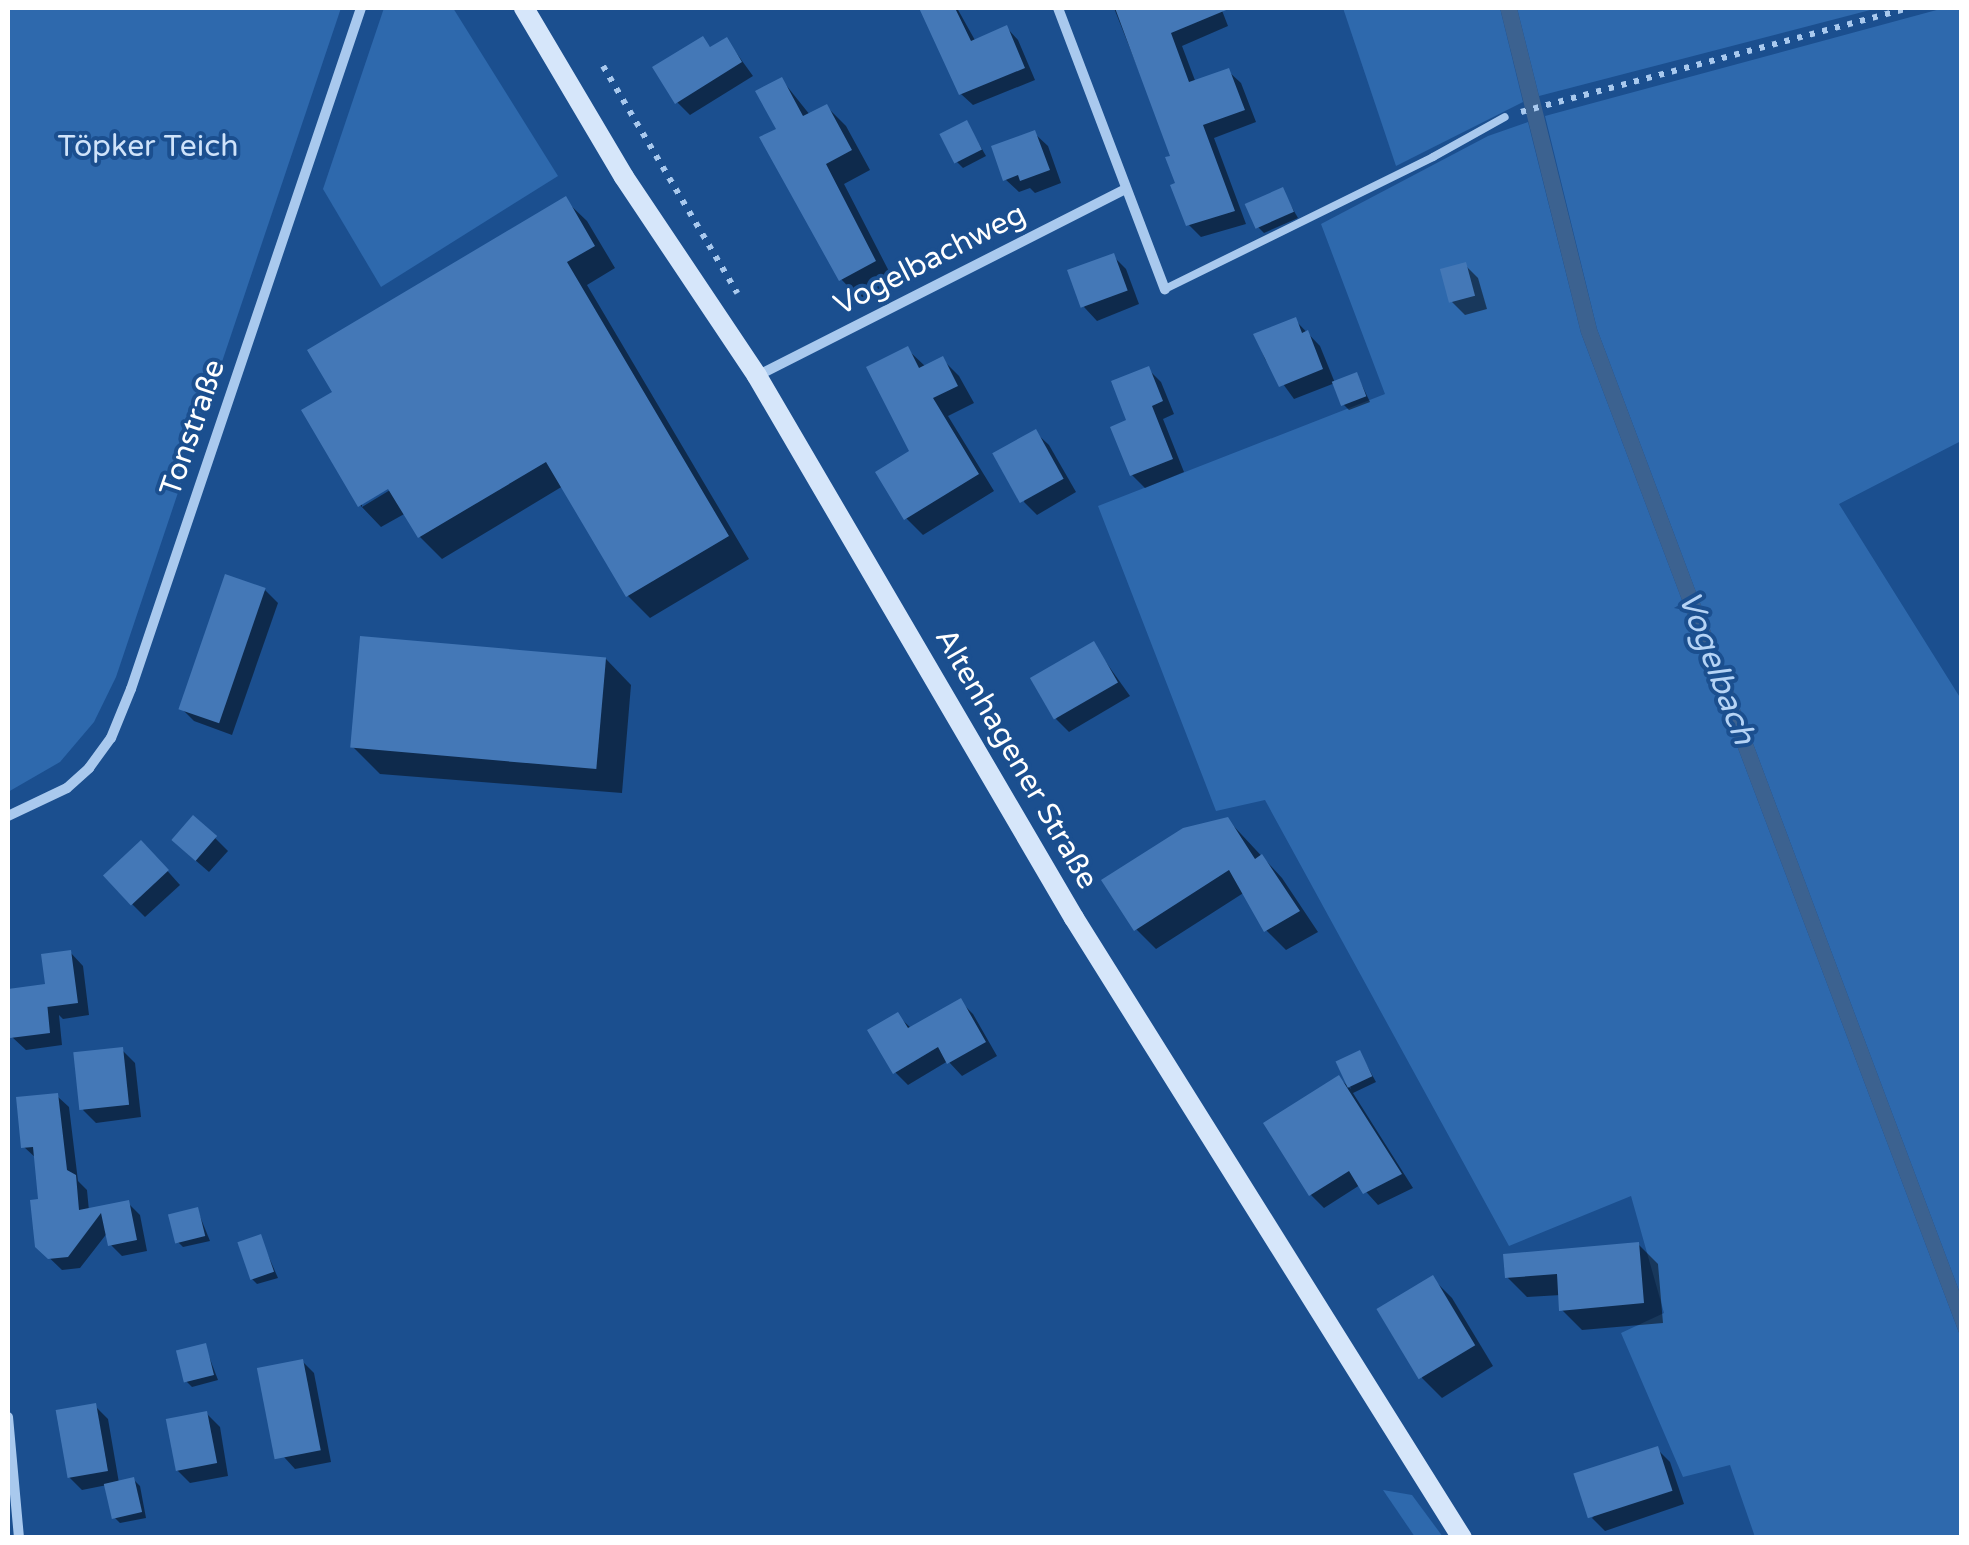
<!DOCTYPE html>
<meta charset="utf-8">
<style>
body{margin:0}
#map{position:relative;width:1969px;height:1545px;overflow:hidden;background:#1b4f8f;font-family:"Varela Round",sans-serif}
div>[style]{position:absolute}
.green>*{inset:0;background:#2e69ad}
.water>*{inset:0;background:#3c6290}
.shadow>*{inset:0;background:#0007}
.building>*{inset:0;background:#4478b7;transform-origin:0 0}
.path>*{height:6px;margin-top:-3px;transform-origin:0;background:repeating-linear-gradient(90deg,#a9c9ee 0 5px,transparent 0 13px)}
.lane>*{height:8px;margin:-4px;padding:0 4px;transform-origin:4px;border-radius:4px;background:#a9c9ee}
.street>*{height:10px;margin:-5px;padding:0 5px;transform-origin:5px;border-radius:5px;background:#a9c9ee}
.secondary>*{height:20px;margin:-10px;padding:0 10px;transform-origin:10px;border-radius:10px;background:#d6e6fa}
span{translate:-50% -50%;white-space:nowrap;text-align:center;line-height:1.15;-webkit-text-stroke:8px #1b4f8f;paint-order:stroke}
.park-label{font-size:30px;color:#cfe3fa}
.street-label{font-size:30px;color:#fff}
.water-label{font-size:32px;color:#b5d3f5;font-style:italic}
.frame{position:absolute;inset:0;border:10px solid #fff;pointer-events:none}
</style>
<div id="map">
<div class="green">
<div style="clip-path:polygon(8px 8px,341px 8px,116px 677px,94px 722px,60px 762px,8px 792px)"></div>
<div style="clip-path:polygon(384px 8px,453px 8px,558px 176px,381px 287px,323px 189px)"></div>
<div style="clip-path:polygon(1343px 8px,1500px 8px,1523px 102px,1396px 166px)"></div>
<div style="clip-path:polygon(1517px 8px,1878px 8px,1539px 96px)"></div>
<div style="clip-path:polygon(1944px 8px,1961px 8px,1961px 441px,1839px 504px,1961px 699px,1961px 1296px,1597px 329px,1545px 116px)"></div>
<div style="clip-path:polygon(1528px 122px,1581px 333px,1961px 1338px,1961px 1537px,1755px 1537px,1730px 1465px,1683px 1477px,1621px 1333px,1664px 1313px,1631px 1196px,1509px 1246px,1265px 800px,1216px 811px,1098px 506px,1385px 394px,1321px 224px,1488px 136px)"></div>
<div style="clip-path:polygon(1383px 1490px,1412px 1495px,1443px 1537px,1415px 1537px)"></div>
</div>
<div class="water">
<div style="clip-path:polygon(1500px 8px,1517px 8px,1597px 329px,1961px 1296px,1961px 1338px,1581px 333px)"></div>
</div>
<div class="shadow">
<div style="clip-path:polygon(932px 8px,957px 8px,976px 42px,1007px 28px,1018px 40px,1035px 80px,973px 105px,961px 94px,924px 12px)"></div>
<div style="clip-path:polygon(1114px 8px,1221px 8px,1228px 26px,1182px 46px,1196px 83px,1228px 71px,1241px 83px,1256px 122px,1214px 138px,1246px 224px,1201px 237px,1188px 224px,1173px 157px)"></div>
<div style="clip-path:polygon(702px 39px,712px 49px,727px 40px,753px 76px,690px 115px,677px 102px)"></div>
<div style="clip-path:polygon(782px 80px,810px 115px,827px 107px,846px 126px,870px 170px,844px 184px,894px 281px,860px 299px,841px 279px,779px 130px)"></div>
<div style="clip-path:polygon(967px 123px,986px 156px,963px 168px,957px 162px)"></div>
<div style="clip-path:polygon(1034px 133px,1048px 146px,1061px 183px,1035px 193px,1030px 188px,1019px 192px,1005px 179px)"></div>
<div style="clip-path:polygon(1282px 190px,1298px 218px,1264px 233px,1258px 227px)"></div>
<div style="clip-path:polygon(evenodd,565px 200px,587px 221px,615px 268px,587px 285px,749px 559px,650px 618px,628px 596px,563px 486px,442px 559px,420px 537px,406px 513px,381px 527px,360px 505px,335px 393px,565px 200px,398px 480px,400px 484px,362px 507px,362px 501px,398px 480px)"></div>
<div style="clip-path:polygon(1113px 256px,1126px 269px,1139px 304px,1097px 321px,1084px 307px)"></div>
<div style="clip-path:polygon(1465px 265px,1478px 278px,1487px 309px,1465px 315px,1452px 302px)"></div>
<div style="clip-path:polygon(1295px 320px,1320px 346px,1335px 383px,1294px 399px,1265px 359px,1256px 336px)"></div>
<div style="clip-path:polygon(907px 349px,926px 367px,942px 359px,959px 376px,974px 403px,948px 416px,994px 491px,923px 535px,906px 518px,912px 452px)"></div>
<div style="clip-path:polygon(1148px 369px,1161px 382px,1174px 414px,1163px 419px,1184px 472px,1145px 488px,1132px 475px,1130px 422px)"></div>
<div style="clip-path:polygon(1357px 375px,1370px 402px,1349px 410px,1343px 404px)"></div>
<div style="clip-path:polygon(1035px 432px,1049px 445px,1076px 492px,1037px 515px,1024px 502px)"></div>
<div style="clip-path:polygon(265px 590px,278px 603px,232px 735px,194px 721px,181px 708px)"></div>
<div style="clip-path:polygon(1093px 644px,1130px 696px,1069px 732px,1056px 719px)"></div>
<div style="clip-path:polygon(605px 658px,631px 685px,622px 793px,380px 774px,353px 747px)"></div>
<div style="clip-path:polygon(1228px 820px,1282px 878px,1318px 932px,1286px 950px,1266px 930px,1245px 892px,1156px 949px,1136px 929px)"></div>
<div style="clip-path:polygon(215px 838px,228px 851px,209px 872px,187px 853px)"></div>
<div style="clip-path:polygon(154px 856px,180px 885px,145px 917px,132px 904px)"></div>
<div style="clip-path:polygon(70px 952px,83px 966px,89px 1015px,63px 1019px,59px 1015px,62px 1045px,26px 1050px,12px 1037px,8px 991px,47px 986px)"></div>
<div style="clip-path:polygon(960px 1001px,973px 1014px,997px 1056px,962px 1076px,948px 1061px,908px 1085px,895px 1072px,897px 1015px,912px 1029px)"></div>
<div style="clip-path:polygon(122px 1050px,135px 1063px,141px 1117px,96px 1123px,83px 1110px)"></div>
<div style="clip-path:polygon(1360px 1053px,1376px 1082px,1353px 1093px,1413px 1188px,1378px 1205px,1360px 1185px,1324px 1208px,1311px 1195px,1339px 1078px,1351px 1089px,1339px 1063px)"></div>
<div style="clip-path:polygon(57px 1096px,69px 1107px,78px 1181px,87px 1190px,89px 1211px,128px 1203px,140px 1215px,147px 1251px,122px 1256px,111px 1245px,108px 1232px,80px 1268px,62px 1270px,37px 1246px,41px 1201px,37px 1159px,24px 1147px)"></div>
<div style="clip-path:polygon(197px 1209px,210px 1241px,183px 1247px,177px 1241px)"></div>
<div style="clip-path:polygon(260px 1237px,278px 1278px,257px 1284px,251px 1278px)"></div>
<div style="clip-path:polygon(1638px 1244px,1658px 1264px,1663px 1323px,1582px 1330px,1562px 1310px,1561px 1295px,1527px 1297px,1507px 1277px)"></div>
<div style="clip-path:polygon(1432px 1278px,1452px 1298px,1493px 1366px,1442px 1398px,1422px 1378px)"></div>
<div style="clip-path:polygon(205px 1346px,218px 1380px,192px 1387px,186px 1381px)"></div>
<div style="clip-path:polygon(302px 1361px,314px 1373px,331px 1462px,295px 1469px,284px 1457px,260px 1370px)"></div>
<div style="clip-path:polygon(95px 1406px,108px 1419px,119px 1483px,134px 1480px,140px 1486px,146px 1518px,120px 1523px,114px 1517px,107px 1485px,82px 1490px,69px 1477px)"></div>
<div style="clip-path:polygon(207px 1414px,220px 1427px,228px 1476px,190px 1483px,177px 1470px)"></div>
<div style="clip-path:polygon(1657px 1449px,1670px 1462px,1684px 1504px,1605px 1531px,1592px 1518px)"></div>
</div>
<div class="building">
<div style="clip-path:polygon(919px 8px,955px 8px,971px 41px,1007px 25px,1025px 68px,959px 95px)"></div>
<div style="clip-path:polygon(1115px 8px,1231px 8px,1171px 33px,1189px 82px,1229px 68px,1245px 110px,1203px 125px,1235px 211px,1186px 226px,1170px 185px,1175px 183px,1165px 157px,1170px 156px)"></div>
<div style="clip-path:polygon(703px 36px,710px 47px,727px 37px,742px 62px,675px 104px,652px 67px)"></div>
<div style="clip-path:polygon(782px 77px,803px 116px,827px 104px,852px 150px,826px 164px,876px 261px,839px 281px,759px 137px,776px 129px,755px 91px)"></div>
<div style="left:967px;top:120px;width:33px;height:31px;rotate:63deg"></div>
<div style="clip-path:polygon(1035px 130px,1050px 170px,1020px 181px,1018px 175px,1003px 181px,991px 146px)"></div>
<div style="left:1283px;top:187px;width:27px;height:42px;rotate:66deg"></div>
<div style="clip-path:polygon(566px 196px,595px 246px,567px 262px,729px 536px,626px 597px,546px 462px,418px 538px,388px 489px,358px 507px,301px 410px,332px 392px,307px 350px)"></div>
<div style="left:1114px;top:253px;width:40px;height:50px;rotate:70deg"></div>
<div style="left:1466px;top:262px;width:35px;height:27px;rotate:75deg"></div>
<div style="clip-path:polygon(1296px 317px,1302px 333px,1308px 330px,1323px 369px,1279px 387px,1253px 334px)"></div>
<div style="clip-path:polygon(908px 346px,919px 368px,943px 356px,958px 386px,933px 398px,979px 474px,904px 520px,875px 472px,909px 451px,866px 367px)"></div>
<div style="clip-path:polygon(1149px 366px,1163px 401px,1152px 406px,1173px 459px,1130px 476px,1110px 427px,1126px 420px,1111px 381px)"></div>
<div style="left:1357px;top:372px;width:26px;height:27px;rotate:69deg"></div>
<div style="left:1036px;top:429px;width:57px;height:50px;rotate:61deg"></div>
<div style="left:225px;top:574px;width:43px;height:143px;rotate:19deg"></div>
<div style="left:360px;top:636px;width:247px;height:112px;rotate:5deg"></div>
<div style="left:1094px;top:641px;width:48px;height:74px;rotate:60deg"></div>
<div style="left:193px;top:815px;width:32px;height:33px;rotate:41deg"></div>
<div style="clip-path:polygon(1228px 817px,1255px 859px,1262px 854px,1300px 911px,1264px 932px,1229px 870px,1134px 931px,1101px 880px,1183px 828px)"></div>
<div style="left:141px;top:840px;width:41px;height:52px;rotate:47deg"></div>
<div style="clip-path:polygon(71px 950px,78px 1003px,47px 1007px,47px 1002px,50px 1033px,10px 1038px,8px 989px,45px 984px,41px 954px)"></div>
<div style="clip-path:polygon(961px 998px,986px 1042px,947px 1064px,938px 1047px,893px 1074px,867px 1030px,898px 1012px,908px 1028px)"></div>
<div style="left:123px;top:1047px;width:58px;height:50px;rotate:84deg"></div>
<div style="left:1360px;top:1050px;width:29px;height:27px;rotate:65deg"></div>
<div style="clip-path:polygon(1339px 1075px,1402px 1174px,1363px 1194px,1349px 1171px,1309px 1196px,1263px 1123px)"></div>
<div style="clip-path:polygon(58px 1093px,67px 1170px,76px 1175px,79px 1210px,129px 1200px,137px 1240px,108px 1246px,101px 1213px,68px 1257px,48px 1259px,35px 1247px,30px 1200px,38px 1199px,33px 1147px,21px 1148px,16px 1097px)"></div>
<div style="left:198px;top:1207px;width:30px;height:31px;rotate:76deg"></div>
<div style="left:261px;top:1234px;width:40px;height:25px;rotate:71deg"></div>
<div style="clip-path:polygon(1639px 1242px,1644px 1303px,1559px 1311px,1557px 1274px,1505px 1278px,1503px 1254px)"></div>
<div style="left:1433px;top:1275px;width:82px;height:66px;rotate:59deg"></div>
<div style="left:206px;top:1343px;width:33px;height:31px;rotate:76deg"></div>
<div style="left:303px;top:1359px;width:93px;height:47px;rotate:79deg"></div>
<div style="left:96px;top:1403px;width:69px;height:41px;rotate:80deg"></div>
<div style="left:207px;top:1411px;width:53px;height:42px;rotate:79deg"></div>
<div style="left:1658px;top:1446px;width:47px;height:89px;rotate:72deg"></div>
<div style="left:134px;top:1477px;width:36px;height:31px;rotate:77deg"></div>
</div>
<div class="path">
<div style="left:603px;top:66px;width:264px;rotate:59.4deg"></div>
<div style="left:1521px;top:112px;width:403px;rotate:-15deg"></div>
</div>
<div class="lane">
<div style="left:1165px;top:289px;width:299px;rotate:-26.2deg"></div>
<div style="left:1433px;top:157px;width:82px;rotate:-29.1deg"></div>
</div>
<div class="street">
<div style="left:1058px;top:8px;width:301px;rotate:69.2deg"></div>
<div style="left:757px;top:376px;width:413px;rotate:-26.9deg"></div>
<div style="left:8px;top:816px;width:65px;rotate:-25.4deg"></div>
<div style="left:67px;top:788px;width:30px;rotate:-42deg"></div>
<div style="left:89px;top:768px;width:37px;rotate:-54deg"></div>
<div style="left:111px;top:738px;width:53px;rotate:-67.8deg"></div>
<div style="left:131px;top:689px;width:719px;rotate:-71.34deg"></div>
<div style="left:8px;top:1417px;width:121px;rotate:84.8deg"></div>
</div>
<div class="secondary">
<div style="left:524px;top:8px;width:196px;rotate:59.4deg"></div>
<div style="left:624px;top:177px;width:239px;rotate:56.2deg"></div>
<div style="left:757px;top:376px;width:628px;rotate:59.68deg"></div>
<div style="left:1074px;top:918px;width:731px;rotate:57.96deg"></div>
</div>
<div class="park-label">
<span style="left:148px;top:147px">Töpker Teich</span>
</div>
<div class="street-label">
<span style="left:930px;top:260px;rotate:-27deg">Vogelbachweg</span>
<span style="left:193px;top:428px;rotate:-71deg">Tonstraße</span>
<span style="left:1016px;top:759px;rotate:60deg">Altenhagener Straße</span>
</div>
<div class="water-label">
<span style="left:1716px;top:668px;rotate:69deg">Vogelbach</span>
</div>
<div class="frame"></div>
</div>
